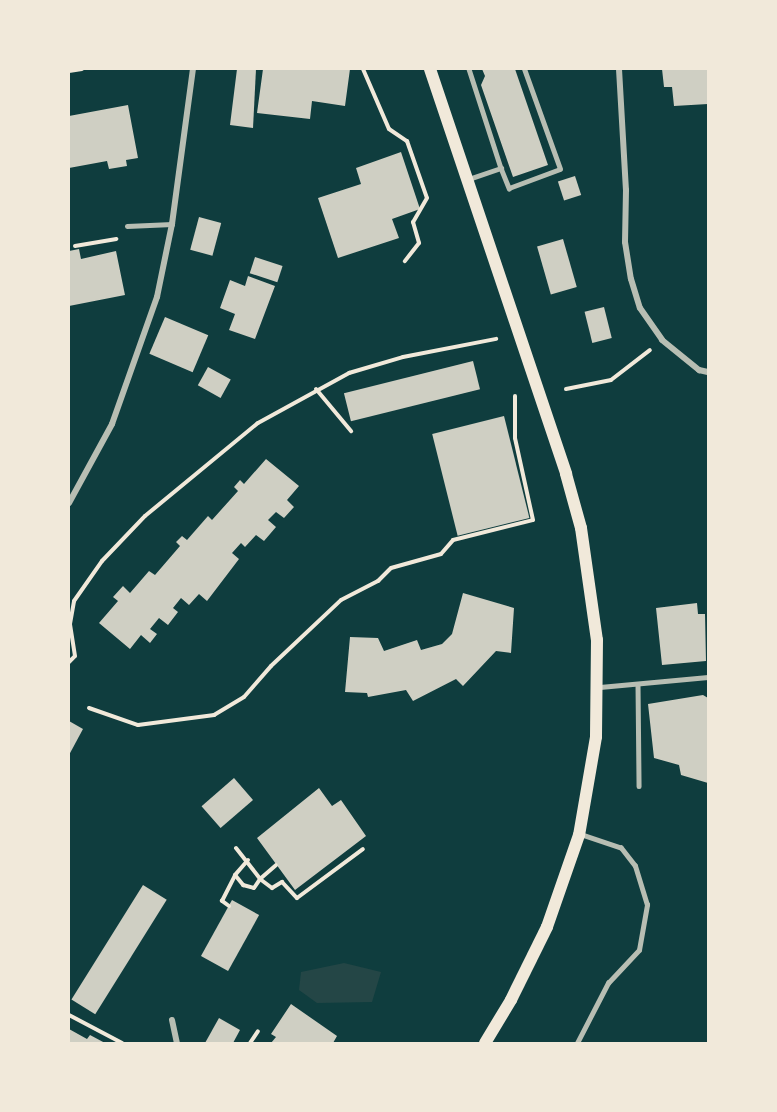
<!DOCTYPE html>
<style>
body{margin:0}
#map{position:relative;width:777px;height:1112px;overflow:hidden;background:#0f3d3e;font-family:Figtree,sans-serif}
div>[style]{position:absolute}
.green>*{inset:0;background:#244646}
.building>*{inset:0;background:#cfcfc3;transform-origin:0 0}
.path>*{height:4px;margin:-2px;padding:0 2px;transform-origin:2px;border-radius:2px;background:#f1e9da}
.service>*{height:4.5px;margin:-2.25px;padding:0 2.25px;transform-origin:2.25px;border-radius:2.25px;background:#b8beb3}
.minor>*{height:6px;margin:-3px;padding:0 3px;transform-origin:3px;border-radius:3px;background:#b8beb3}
.secondary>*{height:12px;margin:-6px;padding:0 6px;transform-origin:6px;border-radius:6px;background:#f1e9da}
span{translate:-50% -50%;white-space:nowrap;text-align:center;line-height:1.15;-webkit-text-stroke:6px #f1e9da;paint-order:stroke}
.frame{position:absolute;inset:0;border:70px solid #f1e9da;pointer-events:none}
</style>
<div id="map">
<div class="green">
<div style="clip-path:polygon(344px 963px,381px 972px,372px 1002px,317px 1003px,299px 990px,301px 972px)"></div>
</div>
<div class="building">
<div style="clip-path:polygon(237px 69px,256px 69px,253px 128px,230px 125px)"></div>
<div style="clip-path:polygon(263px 69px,350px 69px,345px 106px,312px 101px,310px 119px,257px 113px)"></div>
<div style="clip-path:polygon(482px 69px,515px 69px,548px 165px,513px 177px,481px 85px,485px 76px)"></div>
<div style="clip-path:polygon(662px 69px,708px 69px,708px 104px,674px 106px,672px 87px,664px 87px)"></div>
<div style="clip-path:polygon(128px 105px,138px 158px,126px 160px,127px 166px,109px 169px,107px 161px,69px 168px,69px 116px)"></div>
<div style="clip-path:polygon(401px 152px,420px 209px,392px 219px,399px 238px,338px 258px,318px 198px,361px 184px,356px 168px)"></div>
<div style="left:575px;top:176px;width:20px;height:18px;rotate:72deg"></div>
<div style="left:199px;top:217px;width:23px;height:34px;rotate:15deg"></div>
<div style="left:563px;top:239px;width:50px;height:27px;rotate:74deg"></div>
<div style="clip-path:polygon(79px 249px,81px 259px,116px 251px,125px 295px,69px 306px,69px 251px)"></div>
<div style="left:255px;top:257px;width:29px;height:17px;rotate:18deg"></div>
<div style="clip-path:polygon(248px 276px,275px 286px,255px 339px,229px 330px,235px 314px,220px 308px,230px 280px,245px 286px)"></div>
<div style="left:604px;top:307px;width:32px;height:20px;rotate:76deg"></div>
<div style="left:165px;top:317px;width:47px;height:40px;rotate:23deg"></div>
<div style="left:473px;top:361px;width:29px;height:133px;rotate:76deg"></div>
<div style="left:208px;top:367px;width:26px;height:21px;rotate:29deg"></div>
<div style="left:504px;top:416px;width:105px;height:74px;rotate:76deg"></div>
<div style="clip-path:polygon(266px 459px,299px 486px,287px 500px,294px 507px,284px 518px,276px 512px,268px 520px,276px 527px,264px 541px,256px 535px,245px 547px,241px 543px,232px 553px,239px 559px,207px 601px,199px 594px,189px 605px,181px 598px,173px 608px,178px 612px,168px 625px,159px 618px,150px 629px,157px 634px,150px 643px,141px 635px,130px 649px,99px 623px,118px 601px,113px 597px,123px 586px,130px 593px,149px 571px,155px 575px,180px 546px,176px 542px,182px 536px,187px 540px,208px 516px,212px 520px,238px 491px,234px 487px,240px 480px,244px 484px)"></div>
<div style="clip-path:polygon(463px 593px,514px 608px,511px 653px,496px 651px,463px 686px,456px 679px,413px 701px,406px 690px,368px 697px,367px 693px,345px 692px,350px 637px,378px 638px,384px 651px,417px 640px,421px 650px,442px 644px,452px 634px)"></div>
<div style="clip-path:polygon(697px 603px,698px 614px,705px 614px,706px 661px,662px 665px,656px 608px)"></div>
<div style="clip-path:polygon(703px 695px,708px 698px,708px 783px,681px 775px,679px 765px,654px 758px,648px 704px)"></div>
<div style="clip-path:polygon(69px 721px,83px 729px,69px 755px)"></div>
<div style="left:234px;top:778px;width:29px;height:43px;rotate:49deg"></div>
<div style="clip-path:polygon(319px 788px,332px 806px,341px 800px,366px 836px,295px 890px,257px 838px)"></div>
<div style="left:143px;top:885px;width:28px;height:135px;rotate:32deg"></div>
<div style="left:232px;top:900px;width:31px;height:64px;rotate:29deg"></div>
<div style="clip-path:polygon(291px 1004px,337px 1036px,333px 1043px,271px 1043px,276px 1037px,271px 1034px)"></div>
<div style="clip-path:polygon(219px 1018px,240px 1030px,233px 1043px,205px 1043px)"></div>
<div style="clip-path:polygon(69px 1029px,87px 1039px,90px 1035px,105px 1043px,69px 1043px)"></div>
</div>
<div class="path">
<div style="left:363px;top:69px;width:65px;rotate:66.6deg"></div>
<div style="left:389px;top:129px;width:22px;rotate:34deg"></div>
<div style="left:407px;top:141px;width:60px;rotate:70.7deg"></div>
<div style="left:427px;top:198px;width:28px;rotate:120deg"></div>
<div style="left:413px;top:222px;width:22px;rotate:74deg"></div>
<div style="left:419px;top:243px;width:23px;rotate:128deg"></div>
<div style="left:69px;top:71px;width:13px;rotate:-9deg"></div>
<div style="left:75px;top:246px;width:42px;rotate:-9.7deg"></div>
<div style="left:316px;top:389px;width:55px;rotate:50.2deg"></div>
<div style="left:566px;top:389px;width:46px;rotate:-11.3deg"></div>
<div style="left:611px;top:380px;width:49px;rotate:-37.6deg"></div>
<div style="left:69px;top:662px;width:8px;rotate:-45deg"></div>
<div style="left:75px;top:656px;width:32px;rotate:-99deg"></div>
<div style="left:70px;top:624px;width:23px;rotate:-80deg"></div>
<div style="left:74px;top:601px;width:49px;rotate:-55deg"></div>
<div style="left:102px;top:561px;width:62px;rotate:-46.3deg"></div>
<div style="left:145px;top:516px;width:146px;rotate:-39.5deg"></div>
<div style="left:258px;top:423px;width:104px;rotate:-28.8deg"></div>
<div style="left:349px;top:373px;width:56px;rotate:-16.5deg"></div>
<div style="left:403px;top:357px;width:95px;rotate:-11deg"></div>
<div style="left:89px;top:708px;width:52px;rotate:19.1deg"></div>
<div style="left:138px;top:725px;width:77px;rotate:-7.5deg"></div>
<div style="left:214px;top:715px;width:35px;rotate:-31deg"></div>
<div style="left:244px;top:697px;width:41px;rotate:-48.9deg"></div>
<div style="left:271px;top:666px;width:96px;rotate:-43.3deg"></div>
<div style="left:341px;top:600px;width:42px;rotate:-27.2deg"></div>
<div style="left:378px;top:581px;width:18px;rotate:-45deg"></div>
<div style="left:391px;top:568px;width:52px;rotate:-15.6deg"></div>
<div style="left:441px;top:554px;width:18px;rotate:-49deg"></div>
<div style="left:453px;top:540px;width:82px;rotate:-14deg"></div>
<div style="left:533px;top:520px;width:84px;rotate:-102.4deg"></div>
<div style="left:515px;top:438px;width:42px;rotate:-90deg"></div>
<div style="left:236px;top:848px;width:39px;rotate:52deg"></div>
<div style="left:260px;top:879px;width:21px;rotate:-41deg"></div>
<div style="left:248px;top:860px;width:20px;rotate:131deg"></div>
<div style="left:235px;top:875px;width:13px;rotate:51deg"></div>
<div style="left:243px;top:885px;width:11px;rotate:15deg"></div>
<div style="left:254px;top:888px;width:11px;rotate:-56deg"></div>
<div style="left:260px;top:879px;width:15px;rotate:37deg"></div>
<div style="left:272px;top:888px;width:12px;rotate:-31deg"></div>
<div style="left:282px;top:882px;width:22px;rotate:47deg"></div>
<div style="left:297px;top:898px;width:82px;rotate:-36.6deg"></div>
<div style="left:229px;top:906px;width:9px;rotate:-144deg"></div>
<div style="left:222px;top:901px;width:29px;rotate:-63deg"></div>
<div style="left:69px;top:1015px;width:60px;rotate:27.8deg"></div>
<div style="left:250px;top:1043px;width:14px;rotate:-56deg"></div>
</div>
<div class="service">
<div style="left:469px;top:69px;width:104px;rotate:72.1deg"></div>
<div style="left:469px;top:179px;width:34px;rotate:-19deg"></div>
<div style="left:501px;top:168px;width:22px;rotate:68deg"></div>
<div style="left:509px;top:188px;width:54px;rotate:-20.4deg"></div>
<div style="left:560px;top:169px;width:106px;rotate:-109.8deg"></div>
<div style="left:127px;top:226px;width:45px;rotate:-2.5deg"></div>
<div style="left:638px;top:684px;width:102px;rotate:89.4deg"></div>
<div style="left:600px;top:687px;width:108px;rotate:-5.3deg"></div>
<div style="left:577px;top:1043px;width:68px;rotate:-62.7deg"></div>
<div style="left:608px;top:983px;width:45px;rotate:-46.8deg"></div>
<div style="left:639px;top:950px;width:46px;rotate:-79.9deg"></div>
<div style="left:647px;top:905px;width:41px;rotate:-107.1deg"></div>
<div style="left:635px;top:866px;width:23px;rotate:-128deg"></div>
<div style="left:621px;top:848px;width:41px;rotate:-161.6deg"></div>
</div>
<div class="minor">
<div style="left:619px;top:69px;width:121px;rotate:86.7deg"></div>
<div style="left:626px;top:190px;width:52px;rotate:91.1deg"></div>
<div style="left:625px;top:242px;width:37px;rotate:81deg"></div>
<div style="left:631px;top:279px;width:30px;rotate:73deg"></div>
<div style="left:640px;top:308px;width:39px;rotate:55deg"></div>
<div style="left:662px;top:340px;width:48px;rotate:39deg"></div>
<div style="left:699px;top:370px;width:9px;rotate:13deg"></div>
<div style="left:69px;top:503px;width:90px;rotate:-61.4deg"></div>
<div style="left:112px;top:424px;width:135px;rotate:-70.5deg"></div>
<div style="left:157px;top:297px;width:75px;rotate:-78.4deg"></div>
<div style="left:172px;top:224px;width:156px;rotate:-82.3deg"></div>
<div style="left:172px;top:1020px;width:24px;rotate:78deg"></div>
</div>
<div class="secondary">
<div style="left:430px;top:69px;width:427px;rotate:71.4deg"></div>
<div style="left:566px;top:474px;width:56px;rotate:74.5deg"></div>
<div style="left:581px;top:528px;width:113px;rotate:81.9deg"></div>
<div style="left:597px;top:640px;width:97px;rotate:90.6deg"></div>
<div style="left:596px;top:737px;width:99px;rotate:99.8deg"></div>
<div style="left:579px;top:835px;width:97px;rotate:109.2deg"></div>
<div style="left:547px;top:927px;width:81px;rotate:116.3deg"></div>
<div style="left:511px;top:1000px;width:50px;rotate:121.2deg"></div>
</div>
<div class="frame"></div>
</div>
